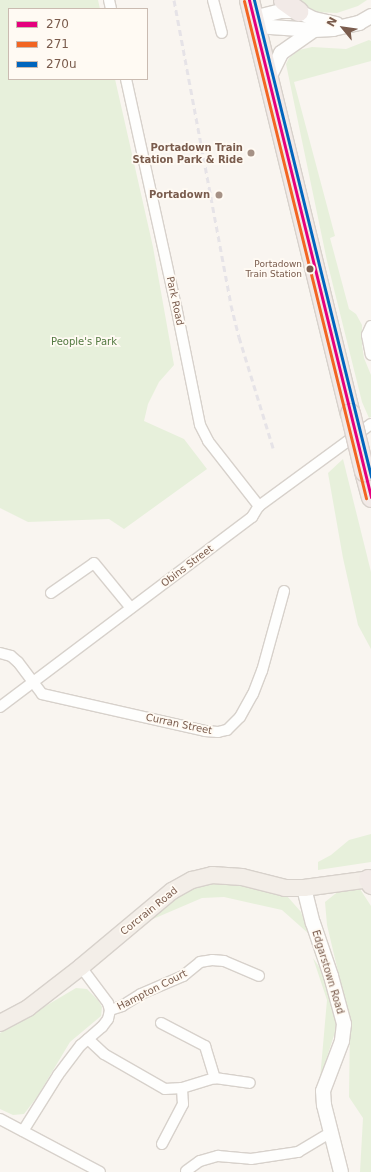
<!DOCTYPE html>
<style>
body{margin:0}
#map{position:relative;width:371px;height:1172px;overflow:hidden;background:#f9f5f0;font-family:"DejaVu Sans",sans-serif}
div>[style]{position:absolute}
.green>*{inset:0;background:#e7f0db}
.roads{filter:drop-shadow(1px 0 #d7d1cb) drop-shadow(-1px 0 #d7d1cb) drop-shadow(0 1px #d7d1cb) drop-shadow(0 -1px #d7d1cb)}
.street>*{height:10px;margin:-5px;padding:0 5px;transform-origin:5px;border-radius:5px;background:#fefefd}
.secondary>*{height:14px;margin:-7px;padding:0 7px;transform-origin:7px;border-radius:7px;background:#fefefd}
.primary>*{height:16px;margin:-8px;padding:0 8px;transform-origin:8px;border-radius:8px;background:#f3eee8}
.highway>*{height:19px;margin:-9.5px;padding:0 9.5px;transform-origin:9.5px;border-radius:9.5px;background:#f2eae7}
.rail>*{height:3px;margin-top:-1.5px;transform-origin:0;background:repeating-linear-gradient(90deg,#e6e3e7 0 6px,transparent 0 10px)}
.bridges{filter:drop-shadow(1px 0 #dad1cc) drop-shadow(-1px 0 #dad1cc) drop-shadow(0 1px #dad1cc) drop-shadow(0 -1px #dad1cc)}
.highway-bridge>*{height:19px;margin:-9.5px;padding:0 9.5px;transform-origin:9.5px;border-radius:9.5px;background:#f2eae7}
.bus-1>*{height:3px;margin:-1.5px;padding:0 1.5px;transform-origin:1.5px;border-radius:1.5px;background:#e5007d}
.bus-2>*{height:3px;margin:-1.5px;padding:0 1.5px;transform-origin:1.5px;border-radius:1.5px;background:#f26522}
.bus-3>*{height:3px;margin:-1.5px;padding:0 1.5px;transform-origin:1.5px;border-radius:1.5px;background:#0065bd}
.dots>*{width:11px;height:11px;translate:-50% -50%;box-sizing:border-box;border:2px solid #fffaf3;border-radius:50%}
span{translate:-50% -50%;white-space:nowrap;text-align:center;line-height:1.15;-webkit-text-stroke:3.5px #fffaf3;paint-order:stroke}
.bus-label{font-size:9px;color:#7a5c4d}
.right{translate:-100% -50%;text-align:right}
.poi-label{font-size:10px;color:#7a5c4d;font-weight:700}
.street-label{font-size:10px;color:#7a5c4d}
.park-label{font-size:10px;color:#537a41}
.legend{position:absolute;left:8px;top:8px;width:140px;height:72px;box-sizing:border-box;background:#fffaf3;border:1px solid #cabbb1;margin:0;padding:5px 7px;list-style:none;font-size:12px;color:#7a5c4d}
.legend li{display:flex;align-items:center;gap:8px;height:20px}
.legend b{width:20px;border:1px solid #cabbb1}
.north{position:absolute;left:323px;top:8px;width:40px;height:40px;-webkit-text-stroke:3px #fffaf3;paint-order:stroke;rotate:299deg;font-size:11px;font-weight:700;line-height:16px;text-align:center;color:#7a5c4d}
.north::after{content:'';display:block;margin:auto;width:14px;height:18px;background:#7a5c4d;clip-path:polygon(50% 0,100% 100%,50% 72%,0 100%)}
</style>
<div id="map">
<div class="green">
<div style="clip-path:polygon(0 0,98px 0,100px 9px,9px 9px,9px 79px,115px 79px,153px 247px,174px 365px,159px 382px,148px 404px,144px 421px,184px 439px,207px 469px,124px 529px,109px 519px,28px 522px,0 508px)"></div>
<div style="clip-path:polygon(287px 0,367px 0,358px 6px,337px 13px,315px 12px)"></div>
<div style="clip-path:polygon(369px 40px,371px 41px,371px 61px,294px 82px,335px 236px,330px 238px,349px 309px,356px 314px,362px 325px,362px 345px,364px 358px,371px 375px,371px 417px,369px 418px,362px 402px,327px 261px,286px 64px,289px 58px,299px 50px,312px 47px,346px 49px)"></div>
<div style="clip-path:polygon(343px 459px,371px 572px,371px 649px,358px 625px,343px 558px,328px 473px)"></div>
<div style="clip-path:polygon(371px 834px,371px 862px,318px 870px,318px 862px,331px 855px,349px 840px)"></div>
<div style="clip-path:polygon(219px 879px,287px 896px,301px 912px,309px 934px,282px 910px,224px 897px,202px 898px,146px 922px,191px 884px)"></div>
<div style="clip-path:polygon(360px 889px,371px 906px,371px 1172px,360px 1172px,363px 1118px,349px 1097px,350px 1022px,327px 925px,325px 902px,340px 890px)"></div>
<div style="clip-path:polygon(313px 958px,326px 977px,336px 1010px,336px 1029px,320px 1079px,327px 1000px)"></div>
<div style="clip-path:polygon(76px 988px,87px 989px,98px 1000px,102px 1007px,101px 1016px,70px 1042px,37px 1097px,24px 1114px,13px 1115px,0 1109px,0 1033px)"></div>
</div>
<div class="roads">
<div class="street">
<div style="left:109px;top:0;width:9px;rotate:77deg"></div>
<div style="left:213px;top:0;width:34px;rotate:75deg"></div>
<div style="left:126px;top:79px;width:232px;rotate:77.6deg"></div>
<div style="left:176px;top:306px;width:121px;rotate:78.6deg"></div>
<div style="left:200px;top:425px;width:18px;rotate:63deg"></div>
<div style="left:208px;top:441px;width:83px;rotate:51.9deg"></div>
<div style="left:371px;top:326px;width:10px;rotate:114deg"></div>
<div style="left:367px;top:335px;width:20px;rotate:79deg"></div>
<div style="left:51px;top:593px;width:52px;rotate:-34.9deg"></div>
<div style="left:94px;top:563px;width:58px;rotate:50.6deg"></div>
<div style="left:0;top:653px;width:11px;rotate:15deg"></div>
<div style="left:11px;top:656px;width:9px;rotate:41deg"></div>
<div style="left:18px;top:662px;width:40px;rotate:53deg"></div>
<div style="left:42px;top:694px;width:167px;rotate:12.8deg"></div>
<div style="left:205px;top:731px;width:13px;rotate:4deg"></div>
<div style="left:218px;top:732px;width:9px;rotate:-13deg"></div>
<div style="left:227px;top:730px;width:18px;rotate:-45deg"></div>
<div style="left:240px;top:717px;width:26px;rotate:-61deg"></div>
<div style="left:253px;top:694px;width:25px;rotate:-69deg"></div>
<div style="left:262px;top:671px;width:83px;rotate:-74.6deg"></div>
<div style="left:0;top:707px;width:316px;rotate:-37deg"></div>
<div style="left:252px;top:517px;width:13px;rotate:-58deg"></div>
<div style="left:259px;top:506px;width:139px;rotate:-36.2deg"></div>
<div style="left:110px;top:1010px;width:13px;rotate:-18deg"></div>
<div style="left:122px;top:1006px;width:22px;rotate:-32deg"></div>
<div style="left:141px;top:994px;width:46px;rotate:-23.2deg"></div>
<div style="left:183px;top:976px;width:22px;rotate:-39deg"></div>
<div style="left:200px;top:962px;width:12px;rotate:-9deg"></div>
<div style="left:212px;top:960px;width:12px;rotate:5deg"></div>
<div style="left:224px;top:961px;width:38px;rotate:23deg"></div>
<div style="left:161px;top:1023px;width:50px;rotate:27.6deg"></div>
<div style="left:205px;top:1046px;width:34px;rotate:73deg"></div>
<div style="left:88px;top:1039px;width:22px;rotate:43deg"></div>
<div style="left:104px;top:1054px;width:70px;rotate:29.8deg"></div>
<div style="left:165px;top:1089px;width:17px;rotate:-3deg"></div>
<div style="left:182px;top:1088px;width:34px;rotate:-17deg"></div>
<div style="left:215px;top:1078px;width:35px;rotate:8deg"></div>
<div style="left:0;top:1119px;width:113px;rotate:27.9deg"></div>
<div style="left:23px;top:1131px;width:66px;rotate:-58deg"></div>
<div style="left:58px;top:1075px;width:38px;rotate:-53deg"></div>
<div style="left:81px;top:1045px;width:28px;rotate:-41deg"></div>
<div style="left:102px;top:1027px;width:10px;rotate:-53deg"></div>
<div style="left:108px;top:1019px;width:9px;rotate:-77deg"></div>
<div style="left:110px;top:1010px;width:7px;rotate:-106deg"></div>
<div style="left:108px;top:1003px;width:45px;rotate:-126.9deg"></div>
<div style="left:162px;top:1144px;width:45px;rotate:-62.3deg"></div>
<div style="left:183px;top:1104px;width:16px;rotate:-94deg"></div>
<div style="left:186px;top:1171px;width:17px;rotate:-36deg"></div>
<div style="left:200px;top:1161px;width:19px;rotate:-16deg"></div>
<div style="left:218px;top:1156px;width:33px;rotate:5deg"></div>
<div style="left:251px;top:1159px;width:48px;rotate:-8.5deg"></div>
<div style="left:298px;top:1152px;width:39px;rotate:-31deg"></div>
</div>
<div class="secondary">
<div style="left:253px;top:18px;width:30px;rotate:-14deg"></div>
<div style="left:282px;top:11px;width:16px"></div>
<div style="left:298px;top:11px;width:18px;rotate:27deg"></div>
<div style="left:314px;top:19px;width:23px;rotate:13deg"></div>
<div style="left:256px;top:26px;width:58px;rotate:3.9deg"></div>
<div style="left:314px;top:30px;width:19px;rotate:-3deg"></div>
<div style="left:333px;top:29px;width:27px;rotate:-13deg"></div>
<div style="left:359px;top:23px;width:14px;rotate:-30deg"></div>
<div style="left:269px;top:78px;width:28px;rotate:-64deg"></div>
<div style="left:281px;top:53px;width:40px;rotate:-34.9deg"></div>
<div style="left:304px;top:888px;width:36px;rotate:76deg"></div>
<div style="left:313px;top:923px;width:56px;rotate:71.2deg"></div>
<div style="left:331px;top:976px;width:50px;rotate:74.8deg"></div>
<div style="left:344px;top:1024px;width:17px;rotate:97deg"></div>
<div style="left:342px;top:1041px;width:53px;rotate:110.8deg"></div>
<div style="left:323px;top:1091px;width:14px;rotate:86deg"></div>
<div style="left:324px;top:1105px;width:69px;rotate:75.8deg"></div>
</div>
<div class="primary">
<div style="left:0;top:1023px;width:32px;rotate:-28deg"></div>
<div style="left:28px;top:1008px;width:67px;rotate:-37.7deg"></div>
<div style="left:81px;top:967px;width:119px;rotate:-39.9deg"></div>
<div style="left:172px;top:891px;width:23px;rotate:-29deg"></div>
<div style="left:192px;top:880px;width:21px;rotate:-14deg"></div>
<div style="left:212px;top:875px;width:30px;rotate:4deg"></div>
<div style="left:242px;top:877px;width:44px;rotate:14.3deg"></div>
<div style="left:285px;top:888px;width:19px"></div>
<div style="left:304px;top:888px;width:68px;rotate:-7.7deg"></div>
</div>
<div class="highway">
<div style="left:249px;top:0;width:425px;rotate:76.3deg"></div>
<div style="left:283px;top:0;width:19px;rotate:36deg"></div>
<div style="left:364px;top:471px;width:27px;rotate:75deg"></div>
<div style="left:368px;top:879px;width:6px;rotate:59deg"></div>
</div>
</div>
<div class="rail">
<div style="left:174px;top:0;width:310px;rotate:79.4deg"></div>
<div style="left:231px;top:305px;width:33px;rotate:76deg"></div>
<div style="left:239px;top:337px;width:119px;rotate:72.9deg"></div>
</div>
<div class="bridges">
<div class="highway-bridge">
<div style="left:350px;top:413px;width:60px;rotate:76.4deg"></div>
</div>
</div>
<div class="bus-1">
<div style="left:249px;top:0;width:512px;rotate:76.21deg"></div>
</div>
<div class="bus-2">
<div style="left:244px;top:1px;width:512px;rotate:76.21deg"></div>
</div>
<div class="bus-3">
<div style="left:254px;top:0;width:491px;rotate:76.2deg"></div>
</div>
<div class="dots">
<div style="left:251px;top:153px;background:#a69286"></div>
<div style="left:219px;top:195px;background:#a69286"></div>
<div style="left:310px;top:269px;background:#7a5c4d"></div>
</div>
<div class="bus-label">
<span class="right" style="left:302px;top:269px">Portadown<br>Train Station</span>
</div>
<div class="poi-label">
<span class="right" style="left:243px;top:153px">Portadown Train<br>Station Park &amp; Ride</span>
<span class="right" style="left:210px;top:195px">Portadown</span>
</div>
<div class="street-label">
<span style="left:175px;top:301px;rotate:78deg">Park Road</span>
<span style="left:187px;top:566px;rotate:-37deg">Obins Street</span>
<span style="left:179px;top:724px;rotate:12deg">Curran Street</span>
<span style="left:149px;top:911px;rotate:-39deg">Corcrain Road</span>
<span style="left:328px;top:972px;rotate:73deg">Edgarstown Road</span>
<span style="left:152px;top:990px;rotate:-27deg">Hampton Court</span>
</div>
<div class="park-label">
<span style="left:84px;top:342px">People's Park</span>
</div>
<ul class="legend">
<li><b style="height:5px;background:#e5007d"></b>270</li>
<li><b style="height:5px;background:#f26522"></b>271</li>
<li><b style="height:5px;background:#0065bd"></b>270u</li>
</ul>
<div class="north">N</div>
</div>
